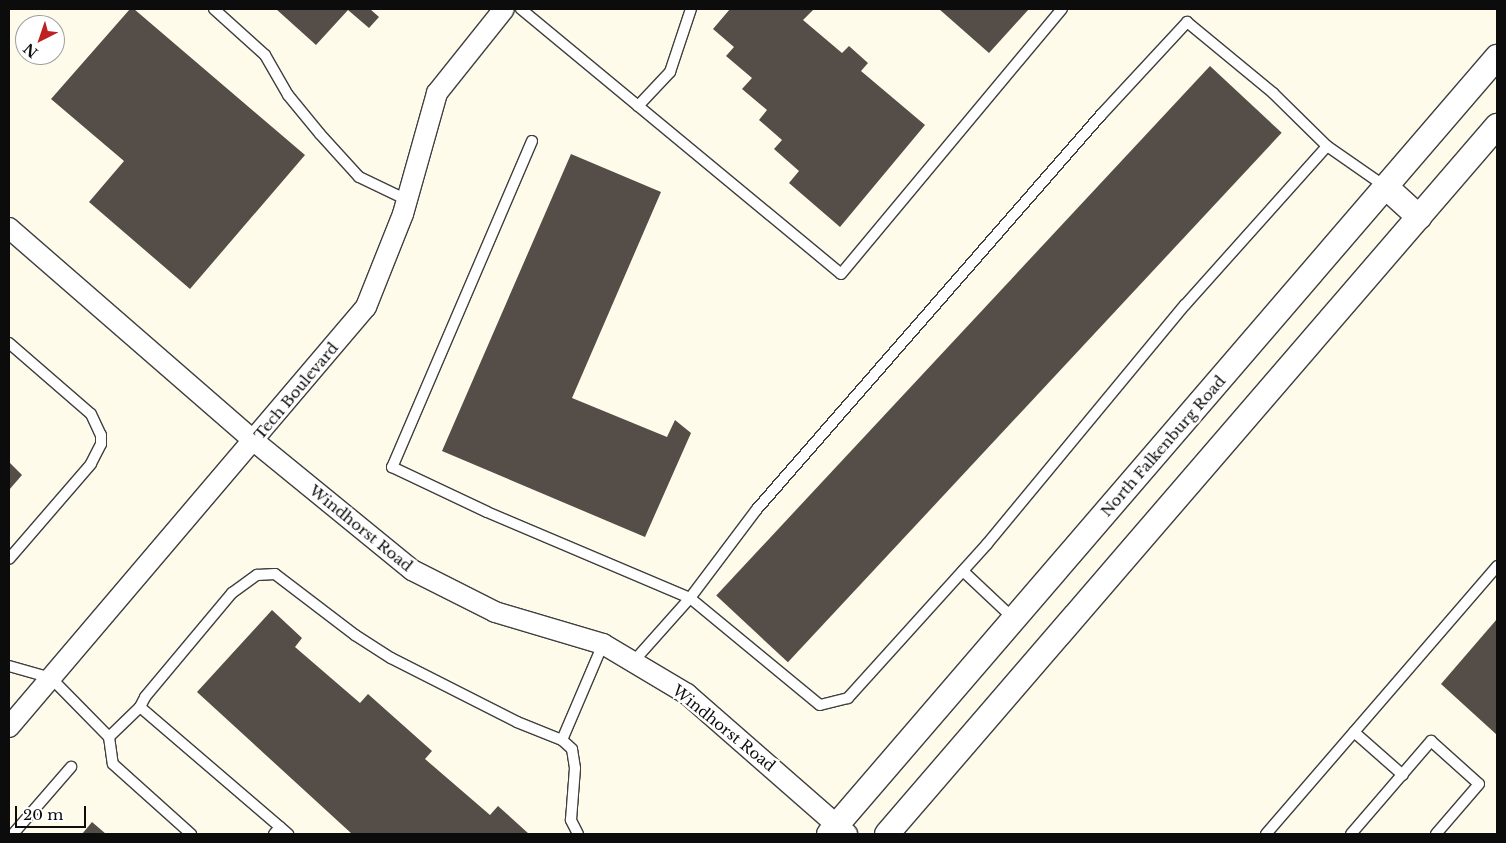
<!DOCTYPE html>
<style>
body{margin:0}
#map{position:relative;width:1506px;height:843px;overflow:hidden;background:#fffbea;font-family:"Libre Baskerville",serif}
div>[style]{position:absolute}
.building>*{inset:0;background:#544d48;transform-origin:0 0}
.roads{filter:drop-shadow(1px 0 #3f3f3f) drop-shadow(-1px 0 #3f3f3f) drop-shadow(0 1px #3f3f3f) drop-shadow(0 -1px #3f3f3f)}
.service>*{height:10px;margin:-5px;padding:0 5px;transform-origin:5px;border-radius:5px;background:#fff}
.minor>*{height:20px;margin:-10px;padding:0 10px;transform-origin:10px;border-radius:10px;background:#fff}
.tertiary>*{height:24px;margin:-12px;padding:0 12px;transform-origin:12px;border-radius:12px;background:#fff}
span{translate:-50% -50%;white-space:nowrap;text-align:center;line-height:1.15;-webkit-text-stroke:5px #fff;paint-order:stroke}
.street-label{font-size:15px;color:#0c0c0c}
.frame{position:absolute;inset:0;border:10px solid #0c0c0c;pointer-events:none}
.north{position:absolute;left:15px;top:15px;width:50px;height:50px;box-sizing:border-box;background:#fff;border:1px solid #9e9e9e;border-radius:50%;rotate:221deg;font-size:14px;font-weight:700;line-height:20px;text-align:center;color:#0c0c0c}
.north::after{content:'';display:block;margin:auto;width:18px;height:22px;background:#be2124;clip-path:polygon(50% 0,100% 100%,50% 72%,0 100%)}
.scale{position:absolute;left:15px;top:806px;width:71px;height:22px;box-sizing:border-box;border:2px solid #0c0c0c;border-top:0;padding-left:6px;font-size:15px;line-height:18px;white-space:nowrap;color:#0c0c0c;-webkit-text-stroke:4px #fff;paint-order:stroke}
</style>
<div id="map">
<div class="building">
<div style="clip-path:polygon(130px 9px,134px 9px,305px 155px,190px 289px,89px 202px,124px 161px,51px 99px)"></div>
<div style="clip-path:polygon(276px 9px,370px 9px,379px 17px,369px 28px,348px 10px,316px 45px)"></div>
<div style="clip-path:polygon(730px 9px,814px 9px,803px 20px,842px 53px,849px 46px,868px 63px,861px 71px,925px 125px,840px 227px,789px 183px,799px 171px,774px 149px,782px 140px,759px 120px,767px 110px,742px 89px,752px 78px,726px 56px,734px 47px,713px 29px)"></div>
<div style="clip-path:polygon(939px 9px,1029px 9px,989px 53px)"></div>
<div style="left:1210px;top:66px;width:98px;height:724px;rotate:43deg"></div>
<div style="clip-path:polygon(571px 154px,661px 192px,572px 398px,667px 437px,675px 420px,691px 433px,645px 537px,442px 451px)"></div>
<div style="clip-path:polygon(9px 462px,22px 475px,9px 490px)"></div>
<div style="clip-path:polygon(272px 610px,302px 638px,295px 647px,360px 703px,368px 694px,432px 751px,425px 759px,490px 815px,498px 806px,529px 834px,352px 834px,197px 692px)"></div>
<div style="clip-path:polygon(1497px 619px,1497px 735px,1441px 684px)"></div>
<div style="clip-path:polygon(92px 822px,106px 834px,82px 834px)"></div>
</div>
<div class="roads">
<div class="service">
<div style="left:214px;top:9px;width:69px;rotate:42deg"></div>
<div style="left:265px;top:55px;width:46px;rotate:60.1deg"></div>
<div style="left:288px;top:95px;width:50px;rotate:50.6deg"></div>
<div style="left:320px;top:134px;width:58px;rotate:47.8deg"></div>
<div style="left:359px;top:177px;width:53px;rotate:25.6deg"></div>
<div style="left:521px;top:9px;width:415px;rotate:39.6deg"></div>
<div style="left:841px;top:274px;width:345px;rotate:-50.2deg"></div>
<div style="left:638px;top:106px;width:47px;rotate:-46.7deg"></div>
<div style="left:670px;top:72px;width:66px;rotate:-71.6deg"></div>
<div style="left:532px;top:141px;width:355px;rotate:113.2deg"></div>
<div style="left:392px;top:467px;width:105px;rotate:25.3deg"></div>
<div style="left:487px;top:512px;width:220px;rotate:23deg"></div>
<div style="left:690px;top:598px;width:111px;rotate:-53deg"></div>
<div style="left:757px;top:509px;width:523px;rotate:-48.88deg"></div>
<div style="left:1101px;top:115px;width:127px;rotate:-47.2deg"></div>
<div style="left:1187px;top:22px;width:112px;rotate:39.5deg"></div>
<div style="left:1273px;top:93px;width:76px;rotate:44.5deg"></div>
<div style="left:9px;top:343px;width:108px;rotate:40.9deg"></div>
<div style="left:91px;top:414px;width:23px;rotate:65deg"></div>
<div style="left:101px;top:435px;width:9px;rotate:90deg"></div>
<div style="left:101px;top:444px;width:22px;rotate:117deg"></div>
<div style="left:91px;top:464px;width:125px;rotate:130.8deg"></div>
<div style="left:963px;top:571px;width:70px;rotate:43.3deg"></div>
<div style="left:633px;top:662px;width:86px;rotate:-48.3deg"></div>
<div style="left:690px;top:598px;width:168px;rotate:39.5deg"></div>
<div style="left:820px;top:705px;width:29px;rotate:-14deg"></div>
<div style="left:848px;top:698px;width:207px;rotate:-47.9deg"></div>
<div style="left:987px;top:544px;width:310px;rotate:-50.4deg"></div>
<div style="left:1185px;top:305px;width:213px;rotate:-48.2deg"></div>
<div style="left:1327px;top:146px;width:72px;rotate:34.8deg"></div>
<div style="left:9px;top:666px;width:44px;rotate:15.9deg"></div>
<div style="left:51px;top:678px;width:83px;rotate:45.5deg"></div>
<div style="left:109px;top:737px;width:27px;rotate:82deg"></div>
<div style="left:113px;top:764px;width:105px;rotate:41.9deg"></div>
<div style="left:140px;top:707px;width:11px;rotate:-63deg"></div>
<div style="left:145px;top:697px;width:136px;rotate:-50.1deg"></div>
<div style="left:232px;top:593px;width:31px;rotate:-36deg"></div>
<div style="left:257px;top:575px;width:18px;rotate:-3deg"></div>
<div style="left:275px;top:574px;width:101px;rotate:37.3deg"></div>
<div style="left:355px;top:635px;width:43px;rotate:32.6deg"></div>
<div style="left:391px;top:658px;width:141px;rotate:26.9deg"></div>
<div style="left:517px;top:722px;width:48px;rotate:21.8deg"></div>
<div style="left:1354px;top:732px;width:65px;rotate:41.3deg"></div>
<div style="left:109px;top:737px;width:43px;rotate:-44.1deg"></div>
<div style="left:140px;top:707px;width:184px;rotate:40.6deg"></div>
<div style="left:13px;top:834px;width:89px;rotate:-49.1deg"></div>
<div style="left:274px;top:834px;width:9px;rotate:-49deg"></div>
<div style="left:280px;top:827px;width:11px;rotate:41deg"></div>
<div style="left:578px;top:834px;width:16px;rotate:-117deg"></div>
<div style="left:571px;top:820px;width:52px;rotate:-85.6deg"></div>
<div style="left:575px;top:768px;width:19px;rotate:-99deg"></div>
<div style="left:572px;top:749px;width:13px;rotate:-138deg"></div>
<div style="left:562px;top:740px;width:104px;rotate:-66.9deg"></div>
<div style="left:1266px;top:834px;width:354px;rotate:-49.2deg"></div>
<div style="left:1351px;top:834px;width:123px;rotate:-49.3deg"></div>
<div style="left:1431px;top:741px;width:64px;rotate:41.9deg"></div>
<div style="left:1479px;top:784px;width:66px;rotate:130.7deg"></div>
</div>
<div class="minor">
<div style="left:9px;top:228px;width:325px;rotate:41deg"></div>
<div style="left:254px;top:441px;width:204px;rotate:39.2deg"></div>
<div style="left:412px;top:570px;width:93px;rotate:26.8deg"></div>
<div style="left:495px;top:612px;width:113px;rotate:16.5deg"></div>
<div style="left:603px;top:644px;width:98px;rotate:30.8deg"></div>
<div style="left:687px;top:694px;width:213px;rotate:41.2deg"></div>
<div style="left:9px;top:727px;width:551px;rotate:-49.64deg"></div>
<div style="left:366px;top:307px;width:100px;rotate:-68.3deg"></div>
<div style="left:403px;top:214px;width:126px;rotate:-74.3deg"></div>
<div style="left:437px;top:93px;width:107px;rotate:-51.4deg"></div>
</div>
<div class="tertiary">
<div style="left:1386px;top:187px;width:45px;rotate:42.3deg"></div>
<div style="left:829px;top:834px;width:1025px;rotate:-49.31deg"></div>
<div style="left:887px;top:834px;width:935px;rotate:-49.25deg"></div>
</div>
</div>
<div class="street-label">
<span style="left:296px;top:391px;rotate:-50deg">Tech Boulevard</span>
<span style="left:1163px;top:446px;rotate:-49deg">North Falkenburg Road</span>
<span style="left:361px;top:528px;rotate:39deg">Windhorst Road</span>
<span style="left:724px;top:728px;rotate:39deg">Windhorst Road</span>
</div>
<div class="frame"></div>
<div class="north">N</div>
<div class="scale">20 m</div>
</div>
